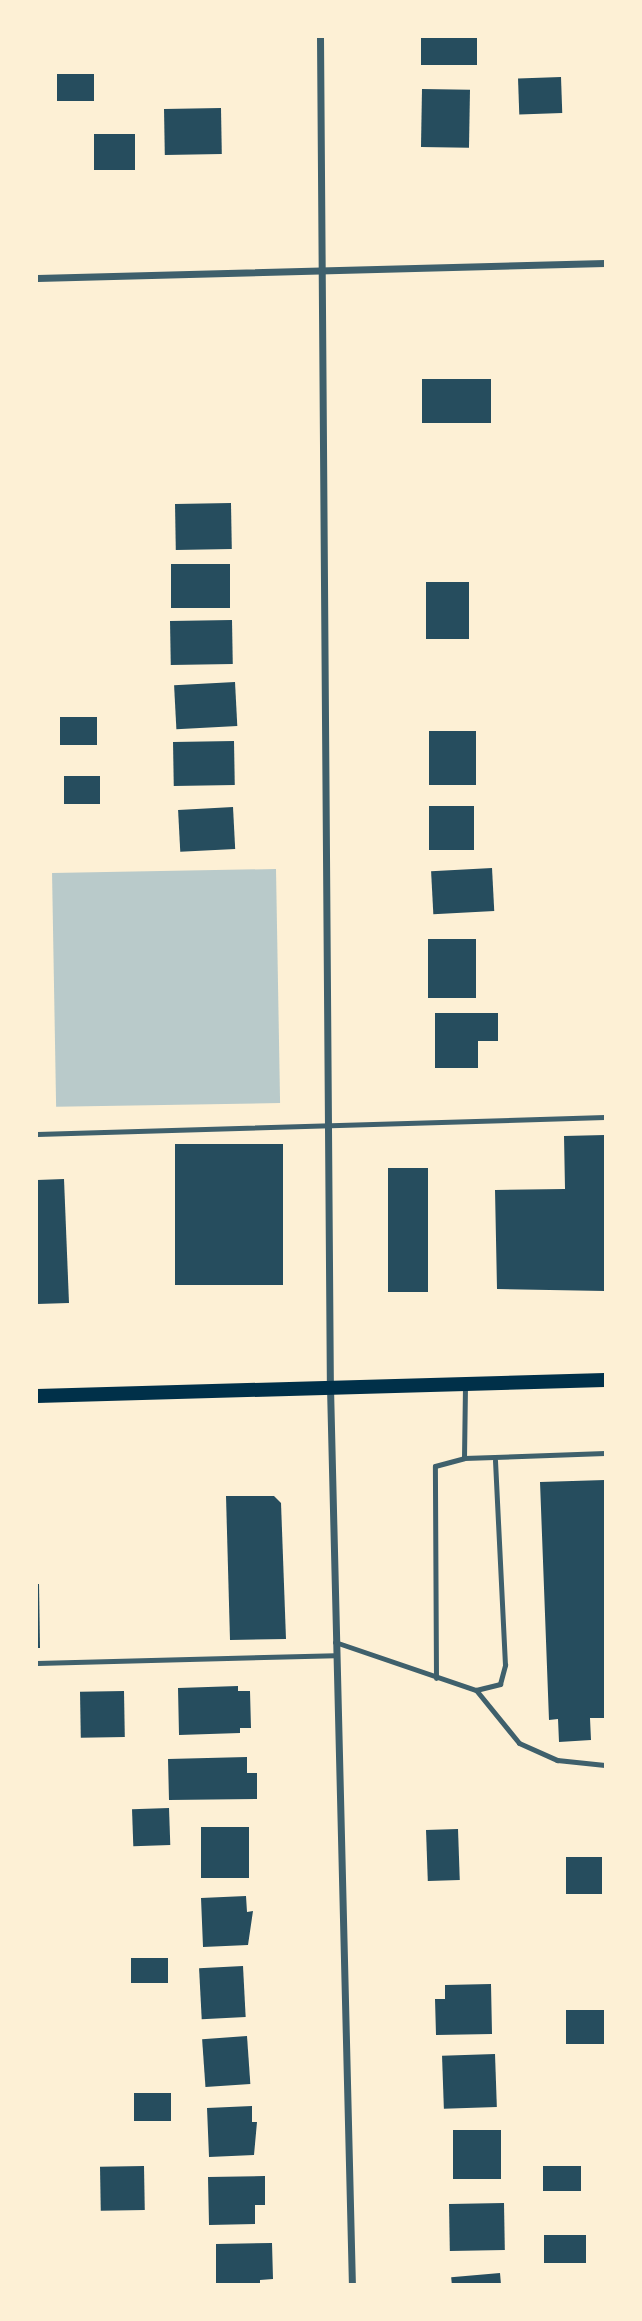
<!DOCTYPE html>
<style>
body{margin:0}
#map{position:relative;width:642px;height:2321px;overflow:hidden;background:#fdf0d5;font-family:"Public Sans",sans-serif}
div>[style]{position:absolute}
.green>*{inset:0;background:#b9caca;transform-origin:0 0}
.building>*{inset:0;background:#264d5e;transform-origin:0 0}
.service>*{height:5px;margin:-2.5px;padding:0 2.5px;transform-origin:2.5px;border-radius:2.5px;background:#3f606c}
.minor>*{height:7px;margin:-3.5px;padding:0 3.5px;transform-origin:3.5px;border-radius:3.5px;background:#3f606c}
.secondary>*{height:14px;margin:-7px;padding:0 7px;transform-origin:7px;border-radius:7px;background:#003049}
span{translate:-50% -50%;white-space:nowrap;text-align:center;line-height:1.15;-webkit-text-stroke:7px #fdf0d5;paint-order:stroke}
.frame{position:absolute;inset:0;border:38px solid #fdf0d5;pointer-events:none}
</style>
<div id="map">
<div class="green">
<div style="left:276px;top:869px;width:234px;height:224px;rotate:89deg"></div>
</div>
<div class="building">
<div style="left:421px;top:37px;width:56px;height:28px"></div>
<div style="left:94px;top:74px;width:27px;height:37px;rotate:90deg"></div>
<div style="left:561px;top:77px;width:36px;height:43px;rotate:88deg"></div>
<div style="left:422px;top:89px;width:48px;height:58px;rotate:1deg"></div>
<div style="left:221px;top:108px;width:46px;height:57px;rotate:89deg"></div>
<div style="left:94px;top:134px;width:41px;height:36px"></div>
<div style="left:422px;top:379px;width:69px;height:44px"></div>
<div style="left:231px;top:503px;width:46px;height:56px;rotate:89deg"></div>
<div style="left:230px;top:564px;width:44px;height:59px;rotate:90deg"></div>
<div style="left:426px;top:582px;width:43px;height:57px"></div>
<div style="left:232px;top:620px;width:44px;height:62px;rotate:89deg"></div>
<div style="left:235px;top:682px;width:44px;height:61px;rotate:87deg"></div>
<div style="left:97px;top:717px;width:28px;height:37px;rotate:90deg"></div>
<div style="left:429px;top:731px;width:47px;height:54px"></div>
<div style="left:234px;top:741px;width:44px;height:61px;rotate:89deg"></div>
<div style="left:100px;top:776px;width:28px;height:36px;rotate:90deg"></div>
<div style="left:429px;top:806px;width:45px;height:44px"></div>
<div style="left:233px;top:807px;width:42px;height:55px;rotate:87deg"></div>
<div style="left:492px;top:868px;width:43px;height:61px;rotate:87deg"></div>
<div style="left:428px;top:939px;width:48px;height:59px"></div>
<div style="clip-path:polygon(435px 1013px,498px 1013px,498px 1041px,478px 1041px,478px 1068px,435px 1068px)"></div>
<div style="clip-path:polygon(605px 1135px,605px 1291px,497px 1289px,495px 1190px,565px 1189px,564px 1136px)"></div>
<div style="left:283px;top:1144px;width:141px;height:108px;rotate:90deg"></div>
<div style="left:388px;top:1168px;width:40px;height:124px"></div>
<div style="clip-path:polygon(64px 1179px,69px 1303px,37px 1304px,37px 1180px)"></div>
<div style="clip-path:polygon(605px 1480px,605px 1718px,590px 1718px,591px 1740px,559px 1742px,558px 1719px,549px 1720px,540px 1482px)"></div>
<div style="clip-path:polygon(226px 1496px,274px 1496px,281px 1503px,286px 1639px,230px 1640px)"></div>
<div style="clip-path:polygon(37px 1584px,39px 1584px,40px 1648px,37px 1648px)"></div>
<div style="clip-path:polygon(238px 1686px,238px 1691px,250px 1691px,251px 1728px,240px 1728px,240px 1733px,179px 1735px,178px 1688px)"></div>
<div style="left:124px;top:1691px;width:46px;height:44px;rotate:89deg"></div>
<div style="clip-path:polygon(247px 1757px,247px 1773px,257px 1773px,257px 1799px,169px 1800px,168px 1759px)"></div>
<div style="left:169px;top:1808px;width:37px;height:37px;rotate:88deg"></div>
<div style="left:201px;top:1827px;width:48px;height:51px"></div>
<div style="left:458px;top:1829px;width:51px;height:32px;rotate:88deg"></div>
<div style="left:566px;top:1857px;width:36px;height:37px"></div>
<div style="clip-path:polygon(246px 1896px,247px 1912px,253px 1911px,248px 1945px,203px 1947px,201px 1898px)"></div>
<div style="left:168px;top:1958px;width:25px;height:37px;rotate:90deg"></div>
<div style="left:243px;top:1966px;width:51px;height:44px;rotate:87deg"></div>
<div style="clip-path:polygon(491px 1984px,492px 2034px,436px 2035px,435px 1999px,445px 1999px,445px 1985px)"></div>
<div style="left:605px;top:2010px;width:34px;height:39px;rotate:90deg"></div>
<div style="left:247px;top:2036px;width:48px;height:45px;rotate:86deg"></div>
<div style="left:495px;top:2054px;width:53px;height:53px;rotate:88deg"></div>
<div style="left:171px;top:2093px;width:28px;height:37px;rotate:90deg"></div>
<div style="clip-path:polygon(252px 2106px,252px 2122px,257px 2122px,254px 2155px,209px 2157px,207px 2108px)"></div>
<div style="left:453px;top:2130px;width:48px;height:49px"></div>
<div style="left:144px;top:2166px;width:44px;height:44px;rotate:89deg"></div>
<div style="left:581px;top:2166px;width:25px;height:38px;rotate:90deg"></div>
<div style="clip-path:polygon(265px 2176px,265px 2205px,255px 2205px,255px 2224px,209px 2225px,208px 2177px)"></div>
<div style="left:504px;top:2203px;width:47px;height:55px;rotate:89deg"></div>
<div style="left:544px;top:2235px;width:42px;height:28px"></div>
<div style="clip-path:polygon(272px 2243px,273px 2279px,260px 2280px,260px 2284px,216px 2284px,216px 2244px)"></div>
<div style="left:500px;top:2273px;width:11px;height:49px;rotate:85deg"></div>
</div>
<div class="service">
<div style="left:37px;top:1134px;width:568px;rotate:-1.71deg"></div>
<div style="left:464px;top:1458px;width:71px;rotate:-89.2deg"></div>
<div style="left:335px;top:1642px;width:149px;rotate:18.8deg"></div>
<div style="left:476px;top:1690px;width:25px;rotate:-14deg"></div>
<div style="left:500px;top:1684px;width:20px;rotate:-75deg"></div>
<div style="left:505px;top:1665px;width:205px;rotate:-92.8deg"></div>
<div style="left:37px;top:1663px;width:298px;rotate:-1.5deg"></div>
<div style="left:436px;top:1678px;width:212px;rotate:-90.3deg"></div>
<div style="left:435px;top:1466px;width:30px;rotate:-15deg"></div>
<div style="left:464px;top:1458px;width:141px;rotate:-2deg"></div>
<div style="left:476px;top:1690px;width:68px;rotate:50.9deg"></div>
<div style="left:519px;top:1743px;width:42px;rotate:24.1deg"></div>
<div style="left:557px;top:1760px;width:48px;rotate:5.9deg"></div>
</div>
<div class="minor">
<div style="left:320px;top:37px;width:1350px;rotate:89.58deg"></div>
<div style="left:330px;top:1387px;width:897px;rotate:88.6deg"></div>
<div style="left:37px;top:278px;width:568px;rotate:-1.51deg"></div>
</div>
<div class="secondary">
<div style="left:37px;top:1396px;width:568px;rotate:-1.61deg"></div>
</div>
<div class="frame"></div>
</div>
